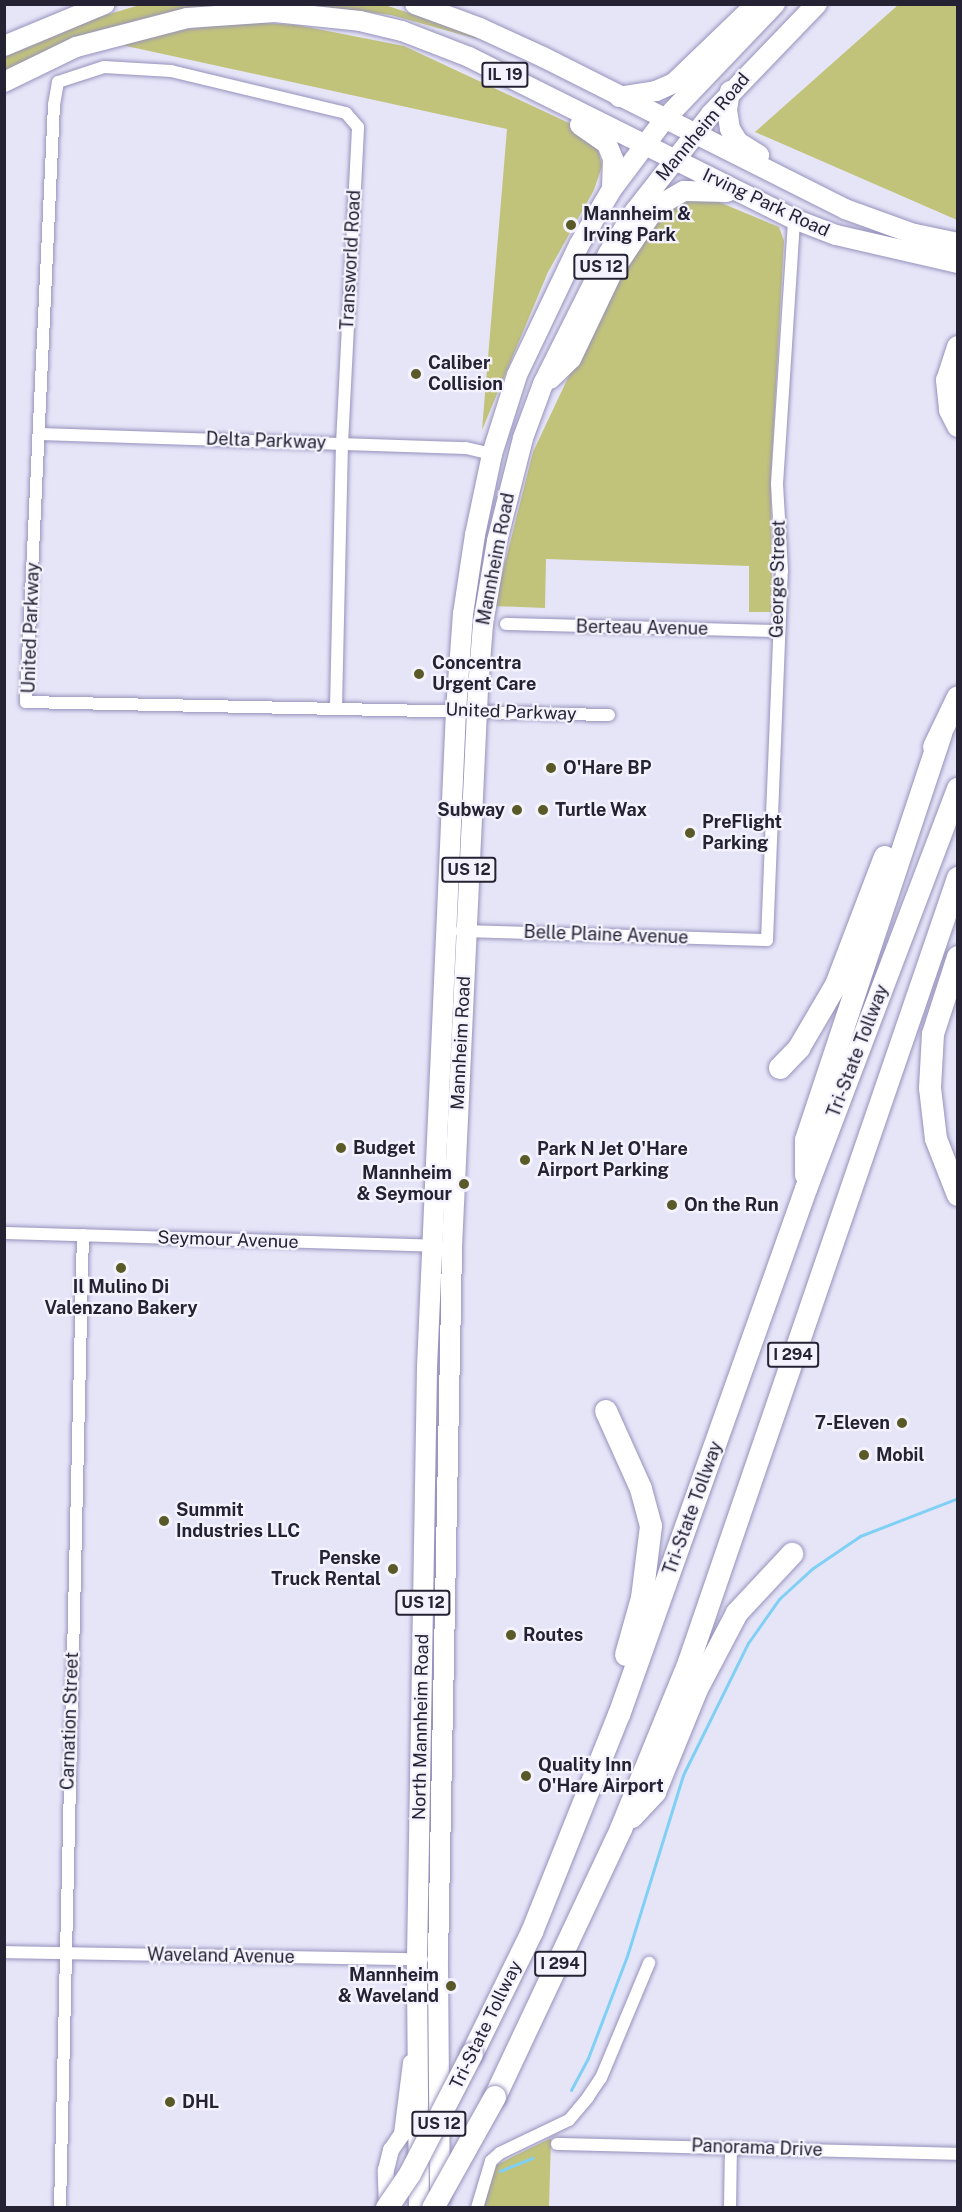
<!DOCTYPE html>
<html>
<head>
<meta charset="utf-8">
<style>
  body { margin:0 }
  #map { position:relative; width:962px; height:2212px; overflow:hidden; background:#e6e5f8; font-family:"Public Sans",sans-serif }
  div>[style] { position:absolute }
  .green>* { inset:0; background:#c2c37b }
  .stream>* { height:3px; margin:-1.5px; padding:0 1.5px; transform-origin:1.5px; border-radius:1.5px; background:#80d0f5 }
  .roads { filter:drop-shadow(0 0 2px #9691bc) drop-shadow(0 0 2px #9691bc) }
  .street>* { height:12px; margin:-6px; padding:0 6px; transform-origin:6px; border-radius:6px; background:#fff }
  .secondary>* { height:16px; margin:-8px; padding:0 8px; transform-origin:8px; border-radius:8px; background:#fff }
  .primary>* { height:20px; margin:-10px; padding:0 10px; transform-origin:10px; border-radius:10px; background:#fff }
  .highway>* { height:22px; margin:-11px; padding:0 11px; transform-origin:11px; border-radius:11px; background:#fff }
  .bridges { filter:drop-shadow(0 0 2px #9691bc) drop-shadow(0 0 2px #9691bc) }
  .highway-bridge>* { height:22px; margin:-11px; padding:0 11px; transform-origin:11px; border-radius:11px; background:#fff }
  .dots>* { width:16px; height:16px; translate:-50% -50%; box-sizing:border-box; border:3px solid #f4f3fd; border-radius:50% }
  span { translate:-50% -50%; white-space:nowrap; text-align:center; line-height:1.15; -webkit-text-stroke:4.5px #f4f3fd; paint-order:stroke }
  .shield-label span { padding:2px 4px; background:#f4f3fd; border:2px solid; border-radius:4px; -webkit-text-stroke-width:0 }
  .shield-label { font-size:16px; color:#242233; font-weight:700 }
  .street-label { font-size:18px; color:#242233 }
  .poi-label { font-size:18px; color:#242233; font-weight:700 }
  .left { translate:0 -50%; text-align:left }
  .right { translate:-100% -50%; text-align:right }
  .frame { position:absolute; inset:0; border:6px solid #242233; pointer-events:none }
</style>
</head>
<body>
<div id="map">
  <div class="green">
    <i style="clip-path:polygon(140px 5px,236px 5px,178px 11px,92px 32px,5px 72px,4px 55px,85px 21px)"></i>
    <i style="clip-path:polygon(308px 5px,385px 5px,478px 36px,477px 39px,391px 15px)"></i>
    <i style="clip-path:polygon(898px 5px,957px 5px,957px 220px,755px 132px)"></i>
    <i style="clip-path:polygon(248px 22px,297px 25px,404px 46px,586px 131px,598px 149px,602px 166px,594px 190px,548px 272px,482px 430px,507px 129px,117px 44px,180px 30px)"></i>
    <i style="clip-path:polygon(693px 197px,714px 200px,779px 227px,784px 241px,771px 477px,772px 612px,749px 612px,749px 566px,546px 559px,545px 608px,494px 606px,533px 452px,600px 310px,652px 223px,669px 205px)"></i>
    <i style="clip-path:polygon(551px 2138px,549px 2207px,484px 2207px,494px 2166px)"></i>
  </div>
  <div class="stream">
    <i style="left:571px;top:2090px;width:36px;rotate:-62deg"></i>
    <i style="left:588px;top:2058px;width:109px;rotate:-69.1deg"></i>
    <i style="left:627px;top:1956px;width:189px;rotate:-72.8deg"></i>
    <i style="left:683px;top:1775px;width:147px;rotate:-63.8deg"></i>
    <i style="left:748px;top:1643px;width:54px;rotate:-54.8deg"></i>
    <i style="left:779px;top:1599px;width:46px;rotate:-42.4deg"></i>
    <i style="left:813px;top:1568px;width:57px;rotate:-34.2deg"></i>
    <i style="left:860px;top:1536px;width:105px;rotate:-21.2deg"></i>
    <i style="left:500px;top:2171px;width:35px;rotate:-22deg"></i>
  </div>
  <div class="roads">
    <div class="street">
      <i style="left:40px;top:434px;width:426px;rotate:1.9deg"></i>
      <i style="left:466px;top:448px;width:27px;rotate:13deg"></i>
      <i style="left:506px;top:624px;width:272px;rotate:1.5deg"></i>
      <i style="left:336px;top:707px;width:263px;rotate:-88.7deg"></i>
      <i style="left:342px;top:444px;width:317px;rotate:-87.1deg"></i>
      <i style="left:358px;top:127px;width:18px;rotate:-131deg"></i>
      <i style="left:346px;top:113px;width:180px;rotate:-166.5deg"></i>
      <i style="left:171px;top:71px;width:67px;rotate:-176.6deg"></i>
      <i style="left:104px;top:67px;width:48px;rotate:161.9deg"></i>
      <i style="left:58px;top:82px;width:23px;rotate:100deg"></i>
      <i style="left:54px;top:105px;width:598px;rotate:92.69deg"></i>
      <i style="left:26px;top:702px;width:583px;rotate:1.28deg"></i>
      <i style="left:461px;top:931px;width:306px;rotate:1.7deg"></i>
      <i style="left:767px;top:940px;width:369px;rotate:-87.7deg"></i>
      <i style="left:782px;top:571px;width:87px;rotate:-93.3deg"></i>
      <i style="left:777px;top:484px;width:266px;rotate:-86.3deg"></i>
      <i style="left:4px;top:1233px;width:434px;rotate:1.7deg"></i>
      <i style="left:4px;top:1952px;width:418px;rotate:1deg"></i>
      <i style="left:557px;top:2144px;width:401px;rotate:1.4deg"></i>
      <i style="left:60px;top:2208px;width:973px;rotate:-88.65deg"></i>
      <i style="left:477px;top:2208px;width:49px;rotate:-73.4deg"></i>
      <i style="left:491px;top:2161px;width:12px;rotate:-42deg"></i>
      <i style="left:500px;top:2153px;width:76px;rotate:-25.6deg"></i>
      <i style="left:569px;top:2120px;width:30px;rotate:-50deg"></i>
      <i style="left:588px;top:2097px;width:23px;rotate:-56deg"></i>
      <i style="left:601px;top:2078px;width:125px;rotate:-67.3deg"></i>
      <i style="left:730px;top:2208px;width:61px;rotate:-89.1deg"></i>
    </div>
    <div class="secondary">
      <i style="left:387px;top:2208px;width:38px;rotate:-92deg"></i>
      <i style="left:386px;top:2170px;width:21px;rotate:-76deg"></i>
      <i style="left:391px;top:2150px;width:19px;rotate:-55deg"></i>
      <i style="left:402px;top:2134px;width:72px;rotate:-82.8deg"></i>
    </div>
    <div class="primary">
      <i style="left:415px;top:4px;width:69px;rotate:20.3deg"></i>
      <i style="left:480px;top:28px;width:69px;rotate:24.7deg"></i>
      <i style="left:543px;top:57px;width:338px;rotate:26.7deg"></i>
      <i style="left:845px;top:209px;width:88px;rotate:19.9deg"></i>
      <i style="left:4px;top:46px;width:109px;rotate:-22.6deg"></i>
      <i style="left:4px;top:82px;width:80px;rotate:-25.9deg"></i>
      <i style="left:76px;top:47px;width:115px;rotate:-14.6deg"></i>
      <i style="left:187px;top:18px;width:88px;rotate:-3.9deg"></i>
      <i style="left:275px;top:12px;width:85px;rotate:6deg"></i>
      <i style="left:360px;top:21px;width:43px;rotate:13.4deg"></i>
      <i style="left:402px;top:31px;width:72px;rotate:21.2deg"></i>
      <i style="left:469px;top:57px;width:363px;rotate:26.5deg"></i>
      <i style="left:794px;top:219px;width:45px;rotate:20.9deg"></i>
      <i style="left:836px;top:235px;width:125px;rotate:12.9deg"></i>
      <i style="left:730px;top:91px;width:19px;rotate:99deg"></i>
      <i style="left:727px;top:110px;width:19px;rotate:81deg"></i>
      <i style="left:730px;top:129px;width:15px;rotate:58deg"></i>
      <i style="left:738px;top:142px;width:25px;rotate:32deg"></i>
      <i style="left:619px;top:97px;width:37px;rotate:-9deg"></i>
      <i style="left:656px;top:91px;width:20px;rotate:-24deg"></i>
      <i style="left:674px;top:83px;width:114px;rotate:-43.9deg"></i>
      <i style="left:580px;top:125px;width:33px;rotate:35deg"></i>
      <i style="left:607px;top:144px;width:16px;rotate:68deg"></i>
      <i style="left:613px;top:159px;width:29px;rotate:92deg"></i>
      <i style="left:550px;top:379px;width:29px;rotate:-44deg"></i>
      <i style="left:571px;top:359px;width:95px;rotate:-64.5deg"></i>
      <i style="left:612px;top:273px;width:79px;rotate:-56.3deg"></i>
      <i style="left:656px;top:207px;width:32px;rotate:-30deg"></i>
      <i style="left:684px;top:191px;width:43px;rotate:1.3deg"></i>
      <i style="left:440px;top:2198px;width:239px;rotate:-90.5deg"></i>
      <i style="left:438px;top:1959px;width:712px;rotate:-88.87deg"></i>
      <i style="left:452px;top:1247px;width:559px;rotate:-87.33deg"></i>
      <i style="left:478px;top:689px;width:65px;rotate:-85.6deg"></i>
      <i style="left:483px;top:624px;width:84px;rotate:-80.4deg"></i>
      <i style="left:497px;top:541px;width:106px;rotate:-75.8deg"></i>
      <i style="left:523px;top:438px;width:58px;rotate:-69.7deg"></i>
      <i style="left:543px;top:384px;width:145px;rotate:-63.4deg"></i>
      <i style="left:608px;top:254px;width:51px;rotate:-57.9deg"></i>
      <i style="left:635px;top:211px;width:123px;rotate:-51.9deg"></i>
      <i style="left:711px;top:114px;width:153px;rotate:-46.1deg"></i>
      <i style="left:419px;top:2208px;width:249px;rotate:-90.5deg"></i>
      <i style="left:417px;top:1959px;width:592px;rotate:-89.03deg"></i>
      <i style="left:427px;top:1367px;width:657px;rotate:-87.47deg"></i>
      <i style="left:456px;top:711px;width:97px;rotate:-85.9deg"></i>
      <i style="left:463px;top:614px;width:80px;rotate:-81.4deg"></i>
      <i style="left:475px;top:535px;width:83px;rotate:-78.1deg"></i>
      <i style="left:492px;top:454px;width:83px;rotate:-72.4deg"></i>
      <i style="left:517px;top:375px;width:144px;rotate:-64.5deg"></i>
      <i style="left:579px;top:245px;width:65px;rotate:-59.5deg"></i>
      <i style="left:612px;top:189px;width:86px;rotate:-53deg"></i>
      <i style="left:664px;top:120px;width:161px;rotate:-46.3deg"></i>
    </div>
    <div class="highway">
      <i style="left:915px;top:235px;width:44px;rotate:11.8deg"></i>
      <i style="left:958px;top:347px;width:35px;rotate:108deg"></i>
      <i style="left:947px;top:380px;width:30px;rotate:84deg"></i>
      <i style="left:950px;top:410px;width:18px;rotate:63deg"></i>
      <i style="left:934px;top:747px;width:55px;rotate:-64.4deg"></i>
      <i style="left:958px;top:957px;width:81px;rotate:108deg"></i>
      <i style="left:933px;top:1034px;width:54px;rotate:93.2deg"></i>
      <i style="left:930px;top:1088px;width:51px;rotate:83.3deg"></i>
      <i style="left:936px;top:1139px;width:60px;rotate:68.6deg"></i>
      <i style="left:780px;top:1068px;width:28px;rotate:-46deg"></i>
      <i style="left:799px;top:1048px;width:73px;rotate:-59.6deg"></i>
      <i style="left:836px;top:985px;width:137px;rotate:-69.1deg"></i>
      <i style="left:806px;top:1175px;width:35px;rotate:-90deg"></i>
      <i style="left:806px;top:1140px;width:428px;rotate:-71.6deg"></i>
      <i style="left:606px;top:1411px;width:85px;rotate:65.8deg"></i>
      <i style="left:641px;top:1489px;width:38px;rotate:75deg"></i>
      <i style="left:651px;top:1526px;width:73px;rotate:97.1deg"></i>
      <i style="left:642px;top:1598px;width:59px;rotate:105.7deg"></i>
      <i style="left:632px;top:1817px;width:34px;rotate:-47deg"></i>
      <i style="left:655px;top:1792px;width:111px;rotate:-67.8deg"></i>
      <i style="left:697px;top:1689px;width:86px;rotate:-62.2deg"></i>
      <i style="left:737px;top:1613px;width:81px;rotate:-47deg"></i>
      <i style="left:472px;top:2054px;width:136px;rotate:-63.8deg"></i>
      <i style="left:532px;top:1932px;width:234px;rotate:-68.2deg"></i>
      <i style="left:619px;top:1715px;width:558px;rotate:-70.43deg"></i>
      <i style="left:806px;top:1189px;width:428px;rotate:-69.2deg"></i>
      <i style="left:495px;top:2097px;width:296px;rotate:-64.8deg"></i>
      <i style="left:621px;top:1829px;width:180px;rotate:-67.8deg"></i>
      <i style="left:689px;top:1662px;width:829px;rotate:-71.06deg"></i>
    </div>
  </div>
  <div class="bridges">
    <div class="highway-bridge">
      <i style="left:387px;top:2208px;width:41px;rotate:-55.9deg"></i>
      <i style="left:410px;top:2174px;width:135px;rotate:-62.7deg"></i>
      <i style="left:433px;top:2208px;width:127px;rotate:-60.8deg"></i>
    </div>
  </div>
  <div class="dots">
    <i style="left:571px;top:225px;background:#595a27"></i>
    <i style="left:416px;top:374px;background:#595a27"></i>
    <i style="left:419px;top:674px;background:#595a27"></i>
    <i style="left:551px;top:768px;background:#595a27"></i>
    <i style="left:517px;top:810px;background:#595a27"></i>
    <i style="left:543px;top:810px;background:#595a27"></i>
    <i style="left:690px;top:833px;background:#595a27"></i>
    <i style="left:341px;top:1148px;background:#595a27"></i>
    <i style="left:525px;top:1160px;background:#595a27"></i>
    <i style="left:464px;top:1184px;background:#595a27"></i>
    <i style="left:672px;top:1205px;background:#595a27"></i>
    <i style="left:121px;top:1268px;background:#595a27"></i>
    <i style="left:902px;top:1423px;background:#595a27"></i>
    <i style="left:864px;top:1455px;background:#595a27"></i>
    <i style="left:164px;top:1521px;background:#595a27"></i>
    <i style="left:393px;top:1569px;background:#595a27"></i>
    <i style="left:511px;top:1635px;background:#595a27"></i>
    <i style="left:526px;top:1776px;background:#595a27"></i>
    <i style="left:451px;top:1986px;background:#595a27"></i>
    <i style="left:170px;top:2102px;background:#595a27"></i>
  </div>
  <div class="shield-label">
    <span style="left:505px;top:75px">IL 19</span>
    <span style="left:601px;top:267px">US 12</span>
    <span style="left:469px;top:870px">US 12</span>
    <span style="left:793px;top:1355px">I 294</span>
    <span style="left:423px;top:1603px">US 12</span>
    <span style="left:560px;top:1964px">I 294</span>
    <span style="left:439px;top:2124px">US 12</span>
  </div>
  <div class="street-label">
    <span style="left:703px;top:127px;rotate:-50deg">Mannheim Road</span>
    <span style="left:766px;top:203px;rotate:25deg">Irving Park Road</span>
    <span style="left:351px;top:260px;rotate:-87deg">Transworld Road</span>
    <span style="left:266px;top:441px;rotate:2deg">Delta Parkway</span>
    <span style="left:496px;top:559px;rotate:-79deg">Mannheim Road</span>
    <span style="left:778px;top:579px;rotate:-89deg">George Street</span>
    <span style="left:31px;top:628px;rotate:-88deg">United Parkway</span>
    <span style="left:642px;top:628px;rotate:1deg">Berteau Avenue</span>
    <span style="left:511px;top:712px;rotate:2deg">United Parkway</span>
    <span style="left:606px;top:935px;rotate:2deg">Belle Plaine Avenue</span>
    <span style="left:461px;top:1043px;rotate:-87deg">Mannheim Road</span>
    <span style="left:858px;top:1051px;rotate:-69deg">Tri-State Tollway</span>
    <span style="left:228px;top:1240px;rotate:2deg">Seymour Avenue</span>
    <span style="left:693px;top:1508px;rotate:-70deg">Tri-State Tollway</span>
    <span style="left:70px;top:1721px;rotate:-88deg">Carnation Street</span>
    <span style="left:421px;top:1727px;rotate:-89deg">North Mannheim Road</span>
    <span style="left:221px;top:1956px;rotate:1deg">Waveland Avenue</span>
    <span style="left:486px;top:2025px;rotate:-64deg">Tri-State Tollway</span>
    <span style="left:757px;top:2148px;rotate:2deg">Panorama Drive</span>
  </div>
  <div class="poi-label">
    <span class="left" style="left:583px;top:225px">Mannheim &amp;<br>Irving Park</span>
    <span class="left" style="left:428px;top:374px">Caliber<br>Collision</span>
    <span class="left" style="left:432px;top:674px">Concentra<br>Urgent Care</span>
    <span class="left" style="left:563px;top:768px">O'Hare BP</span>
    <span class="right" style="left:505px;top:810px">Subway</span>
    <span class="left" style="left:555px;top:810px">Turtle Wax</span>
    <span class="left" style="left:702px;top:833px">PreFlight<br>Parking</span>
    <span class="left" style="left:353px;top:1148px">Budget</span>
    <span class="left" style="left:537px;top:1160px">Park N Jet O'Hare<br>Airport Parking</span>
    <span class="right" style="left:452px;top:1184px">Mannheim<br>&amp; Seymour</span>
    <span class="left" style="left:684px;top:1205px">On the Run</span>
    <span style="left:121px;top:1298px">Il Mulino Di<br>Valenzano Bakery</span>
    <span class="right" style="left:890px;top:1423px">7-Eleven</span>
    <span class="left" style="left:876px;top:1455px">Mobil</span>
    <span class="left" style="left:176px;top:1521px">Summit<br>Industries LLC</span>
    <span class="right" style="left:381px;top:1569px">Penske<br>Truck Rental</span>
    <span class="left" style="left:523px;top:1635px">Routes</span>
    <span class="left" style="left:538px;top:1776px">Quality Inn<br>O'Hare Airport</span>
    <span class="right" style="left:439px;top:1986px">Mannheim<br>&amp; Waveland</span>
    <span class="left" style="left:182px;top:2102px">DHL</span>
  </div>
  <div class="frame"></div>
</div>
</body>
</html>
